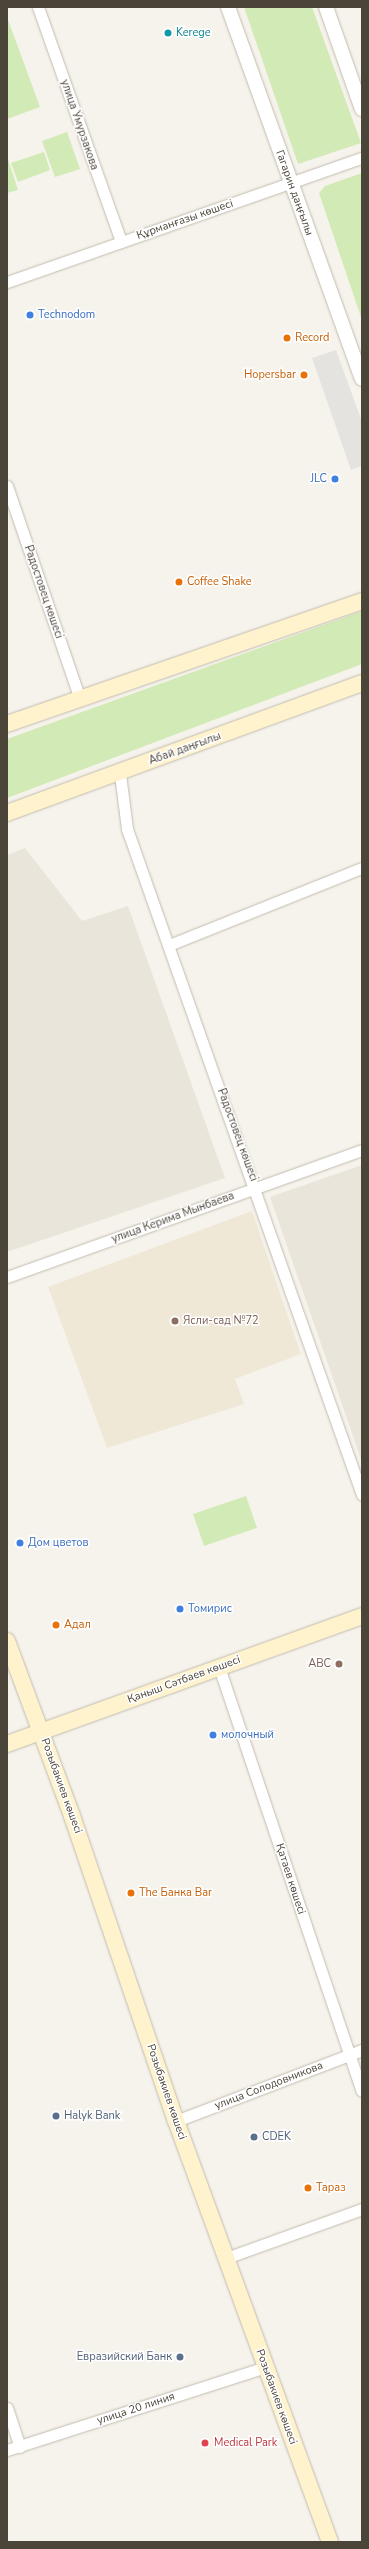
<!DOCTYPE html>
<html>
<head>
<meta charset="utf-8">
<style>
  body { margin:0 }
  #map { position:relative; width:369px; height:2549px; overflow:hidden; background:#f6f3ec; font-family:"Nunito Sans",sans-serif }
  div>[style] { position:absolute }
  .residential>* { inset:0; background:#eae5da }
  .education>* { inset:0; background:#efe8d6 }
  .green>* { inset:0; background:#d2eab5 }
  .parking>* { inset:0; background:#e5e3e0 }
  .roads { filter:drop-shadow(0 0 1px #c2bbae) drop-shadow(0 0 1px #c2bbae) }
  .minor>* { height:11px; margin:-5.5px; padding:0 5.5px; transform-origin:5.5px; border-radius:5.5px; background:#fff }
  .tertiary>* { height:14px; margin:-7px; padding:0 7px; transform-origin:7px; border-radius:7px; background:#fff }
  .secondary>* { height:16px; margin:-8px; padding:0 8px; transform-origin:8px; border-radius:8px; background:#fff3cd }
  .dots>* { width:11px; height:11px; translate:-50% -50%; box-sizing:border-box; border:2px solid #fff; border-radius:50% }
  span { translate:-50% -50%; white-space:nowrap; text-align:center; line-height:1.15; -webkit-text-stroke:3px #fff; paint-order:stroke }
  .culture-label { font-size:11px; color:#0d838f }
  .left { translate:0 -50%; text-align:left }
  .street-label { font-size:11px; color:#4b4439 }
  .shop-label { font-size:11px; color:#366cbe }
  .right { translate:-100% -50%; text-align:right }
  .food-label { font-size:11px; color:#c56008 }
  .education-label { font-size:11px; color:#785e54 }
  .service-label { font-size:11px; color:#4e5e75 }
  .health-label { font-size:11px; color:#be3a42 }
  .frame { position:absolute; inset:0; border:8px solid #4b4439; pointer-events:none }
</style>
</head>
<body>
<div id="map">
  <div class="residential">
    <i style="clip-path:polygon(25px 848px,82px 921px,128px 906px,225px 1178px,7px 1252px,7px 855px)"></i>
    <i style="clip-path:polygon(362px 1165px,362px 1462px,270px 1197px)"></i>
  </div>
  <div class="education">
    <i style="clip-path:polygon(252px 1211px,301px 1354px,235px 1379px,244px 1404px,107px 1448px,48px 1287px)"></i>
  </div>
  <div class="green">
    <i style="clip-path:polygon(244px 7px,312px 7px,361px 143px,298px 164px)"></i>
    <i style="clip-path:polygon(7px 17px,40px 107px,7px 119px)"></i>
    <i style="clip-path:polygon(67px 132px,80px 169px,55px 177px,42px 141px)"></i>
    <i style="clip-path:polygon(44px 152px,50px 170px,18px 182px,11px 163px)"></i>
    <i style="clip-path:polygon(7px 156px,18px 190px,7px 193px)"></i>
    <i style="clip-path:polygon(362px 173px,362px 320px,319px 193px,325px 186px)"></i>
    <i style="clip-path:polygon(362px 611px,362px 664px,7px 798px,7px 739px)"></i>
    <i style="clip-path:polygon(246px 1496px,257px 1528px,204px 1546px,193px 1514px)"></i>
  </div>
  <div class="parking">
    <i style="clip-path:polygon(336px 350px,362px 422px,362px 466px,351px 470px,312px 358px)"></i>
  </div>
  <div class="roads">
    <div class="minor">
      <i style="left:38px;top:7px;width:249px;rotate:70.5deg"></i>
      <i style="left:7px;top:282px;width:376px;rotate:-19.3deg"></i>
      <i style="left:7px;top:486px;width:225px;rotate:71.1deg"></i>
      <i style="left:120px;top:774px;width:55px;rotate:82.7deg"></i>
      <i style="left:127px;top:829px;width:706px;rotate:70.56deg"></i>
      <i style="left:169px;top:945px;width:208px;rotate:-21.8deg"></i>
      <i style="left:7px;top:1277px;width:377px;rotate:-19.7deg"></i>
      <i style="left:219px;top:1667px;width:447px;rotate:71.4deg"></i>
      <i style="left:176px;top:2121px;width:199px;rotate:-20.9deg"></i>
      <i style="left:226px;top:2258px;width:145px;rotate:-19.8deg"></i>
      <i style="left:7px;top:2408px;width:41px;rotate:71.6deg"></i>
      <i style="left:7px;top:2450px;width:271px;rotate:-17.8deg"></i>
    </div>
    <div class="tertiary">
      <i style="left:228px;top:7px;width:395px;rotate:70.2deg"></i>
      <i style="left:326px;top:7px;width:108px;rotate:70.6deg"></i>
    </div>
    <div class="secondary">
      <i style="left:7px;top:724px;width:376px;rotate:-19.1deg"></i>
      <i style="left:7px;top:813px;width:378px;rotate:-20.1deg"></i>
      <i style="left:7px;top:1641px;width:187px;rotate:69.6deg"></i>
      <i style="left:72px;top:1816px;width:322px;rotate:71.2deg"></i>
      <i style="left:176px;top:2121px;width:448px;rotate:69.9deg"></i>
      <i style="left:7px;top:1744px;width:377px;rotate:-19.8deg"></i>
    </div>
  </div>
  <div class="dots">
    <i style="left:168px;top:33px;background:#0f9aa8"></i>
    <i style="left:30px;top:315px;background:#3f7fe0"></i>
    <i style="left:287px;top:338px;background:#e8710a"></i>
    <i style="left:304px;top:375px;background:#e8710a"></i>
    <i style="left:335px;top:479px;background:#3f7fe0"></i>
    <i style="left:179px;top:582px;background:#e8710a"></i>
    <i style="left:175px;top:1321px;background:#8d6e63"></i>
    <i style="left:20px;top:1543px;background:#3f7fe0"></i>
    <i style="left:180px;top:1609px;background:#3f7fe0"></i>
    <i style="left:56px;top:1625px;background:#e8710a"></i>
    <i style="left:339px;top:1664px;background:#8d6e63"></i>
    <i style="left:213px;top:1735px;background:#3f7fe0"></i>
    <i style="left:131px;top:1893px;background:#e8710a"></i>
    <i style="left:56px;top:2116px;background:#5c6f8a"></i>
    <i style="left:254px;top:2137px;background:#5c6f8a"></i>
    <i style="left:308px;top:2188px;background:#e8710a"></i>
    <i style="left:180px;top:2357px;background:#5c6f8a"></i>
    <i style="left:205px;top:2443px;background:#e0444e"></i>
  </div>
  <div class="culture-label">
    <span class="left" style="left:176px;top:33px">Kerege</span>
  </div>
  <div class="street-label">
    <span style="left:79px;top:125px;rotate:71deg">улица Умурзакова</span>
    <span style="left:294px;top:193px;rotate:70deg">Гагарин даңғылы</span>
    <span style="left:185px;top:220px;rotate:-19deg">Құрманғазы көшесі</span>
    <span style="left:43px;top:592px;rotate:71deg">Радостовец көшесі</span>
    <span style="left:185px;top:749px;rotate:-20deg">Абай даңғылы</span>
    <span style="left:237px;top:1135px;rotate:70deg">Радостовец көшесі</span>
    <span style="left:173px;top:1218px;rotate:-20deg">улица Керима Мынбаева</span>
    <span style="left:184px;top:1680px;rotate:-20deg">Қаныш Сәтбаев көшесі</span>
    <span style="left:61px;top:1786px;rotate:70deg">Розыбакиев көшесі</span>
    <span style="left:290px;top:1879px;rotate:72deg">Қатаев көшесі</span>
    <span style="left:269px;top:2086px;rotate:-21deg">улица Солодовникова</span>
    <span style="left:166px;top:2092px;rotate:71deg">Розыбакиев көшесі</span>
    <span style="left:276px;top:2397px;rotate:70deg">Розыбакиев көшесі</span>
    <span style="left:136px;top:2409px;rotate:-18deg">улица 20 линия</span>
  </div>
  <div class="shop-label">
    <span class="left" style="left:38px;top:315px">Technodom</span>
    <span class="right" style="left:327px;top:479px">JLC</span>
    <span class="left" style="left:28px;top:1543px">Дом цветов</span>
    <span class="left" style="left:188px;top:1609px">Томирис</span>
    <span class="left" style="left:221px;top:1735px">молочный</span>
  </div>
  <div class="food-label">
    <span class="left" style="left:295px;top:338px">Record</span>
    <span class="right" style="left:296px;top:375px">Hopersbar</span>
    <span class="left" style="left:187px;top:582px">Coffee Shake</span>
    <span class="left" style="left:64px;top:1625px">Адал</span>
    <span class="left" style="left:139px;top:1893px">The Банка Bar</span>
    <span class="left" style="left:316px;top:2188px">Тараз</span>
  </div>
  <div class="education-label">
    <span class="left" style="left:183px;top:1321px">Ясли-сад №72</span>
    <span class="right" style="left:331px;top:1664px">ABC</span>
  </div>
  <div class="service-label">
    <span class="left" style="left:64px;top:2116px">Halyk Bank</span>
    <span class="left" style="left:262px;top:2137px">CDEK</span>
    <span class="right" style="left:172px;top:2357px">Евразийский Банк</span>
  </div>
  <div class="health-label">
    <span class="left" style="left:214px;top:2443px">Medical Park</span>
  </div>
  <div class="frame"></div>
</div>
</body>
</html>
